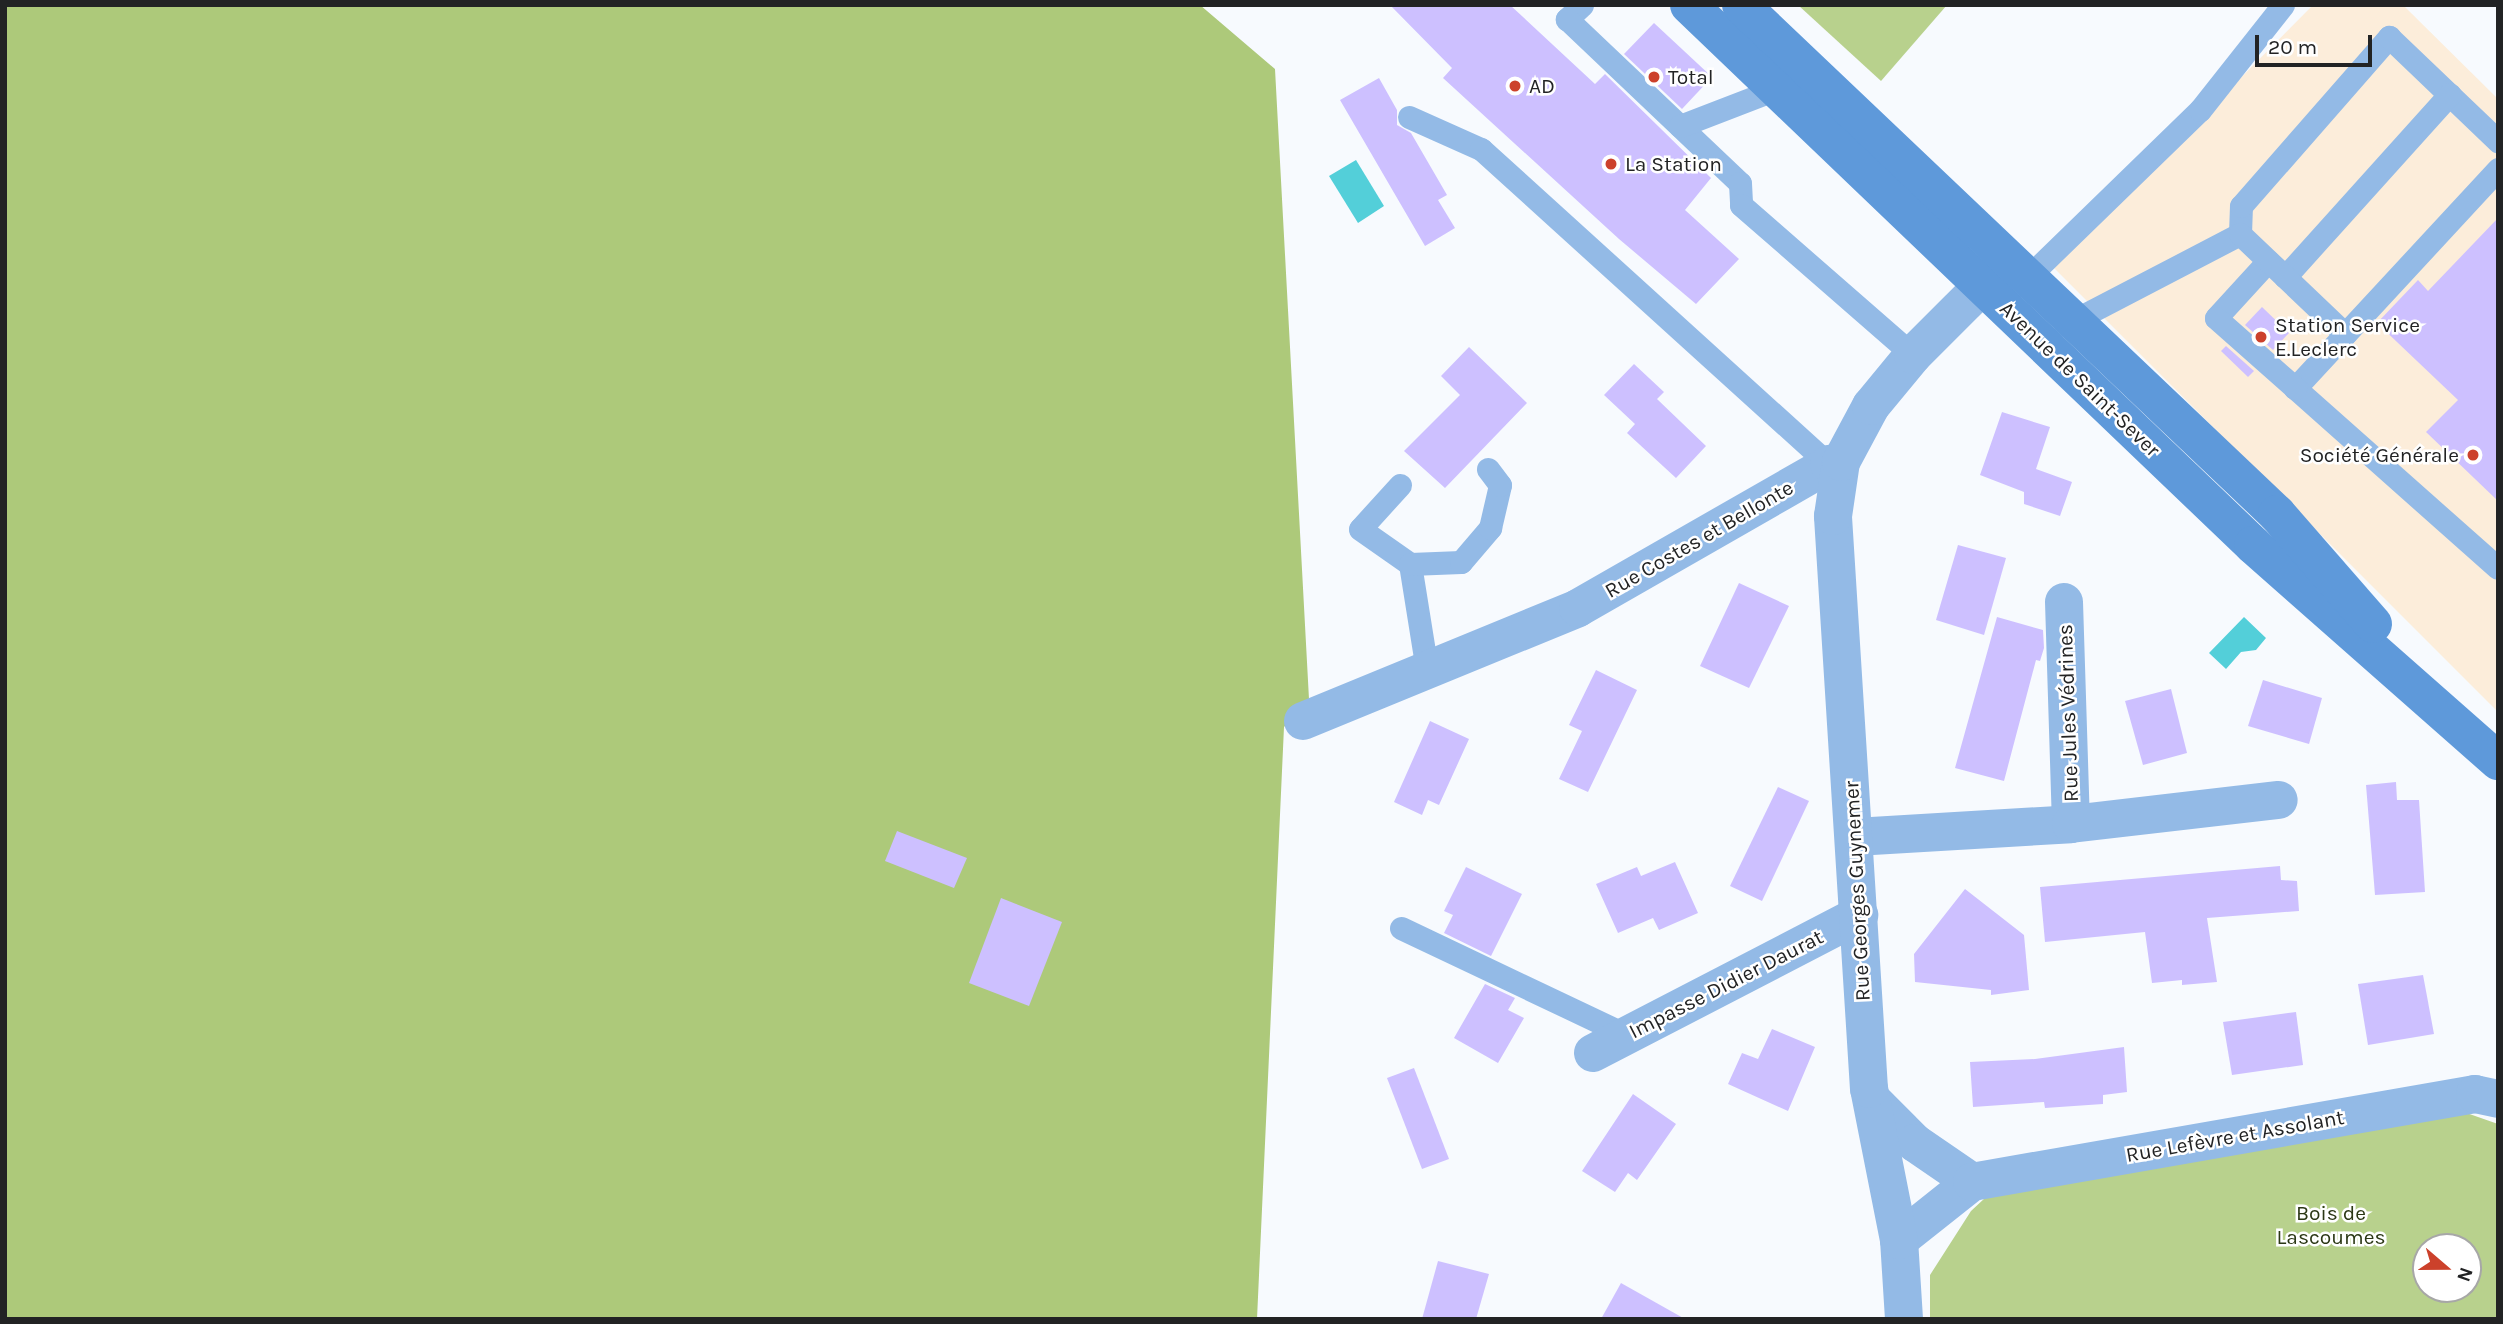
<!DOCTYPE html>
<html>
<head>
<meta charset="utf-8">
<style>
  body { margin:0 }
  #map { position:relative; width:2503px; height:1324px; overflow:hidden; background:#f7fafe; font-family:Karla,sans-serif }
  div>[style] { position:absolute }
  .commercial>* { inset:0; background:#fcedda }
  .green>* { inset:0; background:#b8d18d }
  .forest>* { inset:0; background:#adc97a }
  .water>* { inset:0; background:#53cfd9 }
  .building>* { inset:0; background:#cdc0ff }
  .lane>* { height:23px; margin:-11.5px; padding:0 11.5px; transform-origin:11.5px; border-radius:11.5px; background:#93bae6 }
  .street>* { height:38px; margin:-19px; padding:0 19px; transform-origin:19px; border-radius:19px; background:#93bae6 }
  .secondary>* { height:38px; margin:-19px; padding:0 19px; transform-origin:19px; border-radius:19px; background:#5e99da }
  .dots>* { width:19px; height:19px; translate:-50% -50%; box-sizing:border-box; border:4px solid #fff; border-radius:50% }
  span { translate:-50% -50%; white-space:nowrap; text-align:center; line-height:1.15; -webkit-text-stroke:5px #fff; paint-order:stroke }
  .poi-label { font-size:21px; color:#222324 }
  .left { translate:0 -50%; text-align:left }
  .right { translate:-100% -50%; text-align:right }
  .street-label { font-size:21px; color:#222324 }
  .park-label { font-size:21px; color:#2b3715 }
  .frame { position:absolute; inset:0; border:7px solid #222324; pointer-events:none }
  .north { position:absolute; left:2412px; top:1233px; width:70px; height:70px; box-sizing:border-box; background:#fff; border:2px solid #a7a7a7; border-radius:50%; rotate:110deg; font-size:19px; font-weight:700; line-height:28px; text-align:center; color:#222324 }
  .north::after { content:''; display:block; margin:auto; width:24px; height:32px; background:#cc412b; clip-path:polygon(50% 0,100% 100%,50% 72%,0 100%) }
  .scale { position:absolute; left:2255px; top:35px; width:117px; height:32px; box-sizing:border-box; border:4px solid #222324; border-top:0; padding-left:9px; font-size:21px; line-height:24px; white-space:nowrap; color:#222324; -webkit-text-stroke:5px #fff; paint-order:stroke }
</style>
</head>
<body>
<div id="map">
  <div class="commercial">
    <i style="clip-path:polygon(2313px 5px,2403px 5px,2498px 99px,2498px 712px,2053px 267px)"></i>
  </div>
  <div class="green">
    <i style="clip-path:polygon(1798px 5px,1947px 5px,1881px 81px)"></i>
    <i style="clip-path:polygon(evenodd,2458px 1110px,2498px 1124px,2498px 1319px,1930px 1319px,1930px 1275px,1971px 1211px,1985px 1198px,2458px 1110px,2426px 1247px,2468px 1247px,2468px 1289px,2426px 1289px,2426px 1247px)"></i>
  </div>
  <div class="forest">
    <i style="clip-path:polygon(5px 5px,1200px 5px,1275px 69px,1309px 699px,1284px 727px,1257px 1319px,5px 1319px)"></i>
  </div>
  <div class="water">
    <i style="clip-path:polygon(1356px 160px,1384px 206px,1358px 223px,1329px 176px)"></i>
    <i style="clip-path:polygon(2244px 617px,2266px 638px,2256px 650px,2241px 652px,2226px 669px,2209px 653px)"></i>
  </div>
  <div class="building">
    <i style="clip-path:polygon(1390px 5px,1510px 5px,1595px 84px,1605px 74px,1711px 178px,1685px 210px,1739px 259px,1696px 304px,1619px 239px,1443px 78px,1452px 68px)"></i>
    <i style="clip-path:polygon(1654px 23px,1712px 77px,1682px 109px,1624px 54px)"></i>
    <i style="clip-path:polygon(1379px 78px,1397px 110px,1397px 125px,1411px 133px,1447px 195px,1438px 200px,1455px 228px,1425px 246px,1340px 100px)"></i>
    <i style="clip-path:polygon(2498px 218px,2498px 501px,2426px 432px,2458px 400px,2377px 323px,2418px 280px,2428px 291px)"></i>
    <i style="clip-path:polygon(2262px 307px,2289px 333px,2273px 350px,2245px 325px)"></i>
    <i style="clip-path:polygon(2226px 346px,2254px 371px,2248px 377px,2221px 351px)"></i>
    <i style="clip-path:polygon(1469px 347px,1527px 403px,1445px 488px,1404px 451px,1460px 395px,1441px 376px)"></i>
    <i style="clip-path:polygon(1634px 364px,1664px 392px,1657px 399px,1706px 446px,1676px 478px,1627px 433px,1635px 424px,1604px 395px)"></i>
    <i style="clip-path:polygon(2002px 412px,2050px 427px,2036px 469px,2072px 482px,2060px 516px,2024px 504px,2024px 492px,1980px 475px)"></i>
    <i style="clip-path:polygon(1958px 545px,2006px 558px,1984px 635px,1936px 620px)"></i>
    <i style="clip-path:polygon(1739px 583px,1789px 606px,1749px 688px,1700px 666px)"></i>
    <i style="clip-path:polygon(1997px 617px,2043px 630px,2044px 648px,2040px 661px,2036px 660px,2004px 781px,1955px 768px)"></i>
    <i style="clip-path:polygon(1596px 670px,1637px 690px,1588px 792px,1559px 779px,1582px 731px,1569px 725px)"></i>
    <i style="clip-path:polygon(2263px 680px,2322px 698px,2309px 744px,2248px 726px)"></i>
    <i style="clip-path:polygon(2171px 689px,2187px 753px,2143px 765px,2125px 701px)"></i>
    <i style="clip-path:polygon(1430px 721px,1469px 739px,1439px 805px,1428px 800px,1422px 815px,1394px 802px)"></i>
    <i style="clip-path:polygon(2396px 782px,2397px 800px,2419px 800px,2425px 892px,2375px 895px,2366px 785px)"></i>
    <i style="clip-path:polygon(1778px 787px,1809px 801px,1762px 901px,1730px 886px)"></i>
    <i style="clip-path:polygon(897px 831px,967px 858px,954px 888px,885px 861px)"></i>
    <i style="clip-path:polygon(1675px 862px,1698px 913px,1659px 930px,1653px 918px,1618px 933px,1596px 884px,1637px 867px,1641px 876px)"></i>
    <i style="clip-path:polygon(2280px 866px,2281px 880px,2297px 881px,2299px 911px,2207px 918px,2217px 982px,2182px 985px,2182px 980px,2152px 983px,2145px 932px,2045px 942px,2040px 887px)"></i>
    <i style="clip-path:polygon(1466px 867px,1522px 894px,1491px 956px,1444px 933px,1453px 915px,1444px 911px)"></i>
    <i style="clip-path:polygon(1965px 889px,2024px 935px,2029px 990px,1991px 995px,1991px 990px,1915px 982px,1914px 954px)"></i>
    <i style="clip-path:polygon(1001px 898px,1062px 922px,1029px 1006px,969px 983px)"></i>
    <i style="clip-path:polygon(2423px 975px,2434px 1034px,2368px 1045px,2358px 984px)"></i>
    <i style="clip-path:polygon(1485px 984px,1515px 998px,1508px 1010px,1524px 1018px,1498px 1063px,1454px 1038px)"></i>
    <i style="clip-path:polygon(2296px 1012px,2303px 1065px,2232px 1075px,2223px 1022px)"></i>
    <i style="clip-path:polygon(1772px 1029px,1815px 1047px,1788px 1111px,1728px 1084px,1742px 1053px,1758px 1059px)"></i>
    <i style="clip-path:polygon(2124px 1047px,2127px 1092px,2103px 1095px,2103px 1104px,2045px 1108px,2044px 1102px,1973px 1107px,1970px 1062px,2035px 1059px)"></i>
    <i style="clip-path:polygon(1414px 1068px,1449px 1159px,1422px 1169px,1387px 1078px)"></i>
    <i style="clip-path:polygon(1633px 1094px,1676px 1124px,1637px 1180px,1628px 1173px,1615px 1192px,1582px 1171px)"></i>
    <i style="clip-path:polygon(1438px 1261px,1489px 1274px,1476px 1319px,1422px 1319px)"></i>
    <i style="clip-path:polygon(1621px 1283px,1685px 1319px,1601px 1319px)"></i>
  </div>
  <div class="lane">
    <i style="left:1582px;top:5px;width:21px;rotate:137deg"></i>
    <i style="left:1567px;top:19px;width:238px;rotate:43.5deg"></i>
    <i style="left:1740px;top:183px;width:22px;rotate:87deg"></i>
    <i style="left:1741px;top:205px;width:228px;rotate:41.1deg"></i>
    <i style="left:1409px;top:117px;width:79px;rotate:24deg"></i>
    <i style="left:1481px;top:149px;width:469px;rotate:42.2deg"></i>
    <i style="left:1680px;top:126px;width:103px;rotate:-21.1deg"></i>
    <i style="left:2498px;top:169px;width:299px;rotate:132.8deg"></i>
    <i style="left:2295px;top:388px;width:271px;rotate:41.6deg"></i>
    <i style="left:2240px;top:234px;width:28px;rotate:-88deg"></i>
    <i style="left:2241px;top:206px;width:225px;rotate:-48.8deg"></i>
    <i style="left:2389px;top:37px;width:151px;rotate:43.7deg"></i>
    <i style="left:2268px;top:261px;width:77px;rotate:132.4deg"></i>
    <i style="left:2216px;top:318px;width:106px;rotate:41.5deg"></i>
    <i style="left:2028px;top:277px;width:240px;rotate:-44.2deg"></i>
    <i style="left:2200px;top:110px;width:134px;rotate:-51.7deg"></i>
    <i style="left:2285px;top:277px;width:246px;rotate:-48deg"></i>
    <i style="left:2065px;top:325px;width:197px;rotate:-27.5deg"></i>
    <i style="left:2240px;top:234px;width:145px;rotate:43.6deg"></i>
    <i style="left:1400px;top:485px;width:59px;rotate:132.3deg"></i>
    <i style="left:1360px;top:529px;width:61px;rotate:35deg"></i>
    <i style="left:1410px;top:564px;width:107px;rotate:80.9deg"></i>
    <i style="left:1410px;top:564px;width:51px;rotate:-2.2deg"></i>
    <i style="left:1461px;top:562px;width:45px;rotate:-49.5deg"></i>
    <i style="left:1490px;top:528px;width:44px;rotate:-76.9deg"></i>
    <i style="left:1500px;top:485px;width:20px;rotate:-127deg"></i>
    <i style="left:1401px;top:928px;width:249px;rotate:25.4deg"></i>
  </div>
  <div class="street">
    <i style="left:2064px;top:602px;width:222px;rotate:88.2deg"></i>
    <i style="left:1303px;top:721px;width:297px;rotate:-22.3deg"></i>
    <i style="left:1578px;top:608px;width:289px;rotate:-29.8deg"></i>
    <i style="left:1829px;top:464px;width:12px;rotate:-9deg"></i>
    <i style="left:1855px;top:837px;width:216px;rotate:-3.4deg"></i>
    <i style="left:2071px;top:824px;width:209px;rotate:-6.6deg"></i>
    <i style="left:1593px;top:1053px;width:300px;rotate:-27.4deg"></i>
    <i style="left:1872px;top:1100px;width:61px;rotate:45deg"></i>
    <i style="left:1915px;top:1143px;width:69px;rotate:34.4deg"></i>
    <i style="left:1899px;top:1240px;width:93px;rotate:-38.5deg"></i>
    <i style="left:1972px;top:1182px;width:511px;rotate:-9.92deg"></i>
    <i style="left:2475px;top:1094px;width:24px;rotate:12deg"></i>
    <i style="left:1904px;top:1319px;width:79px;rotate:-93.6deg"></i>
    <i style="left:1899px;top:1240px;width:154px;rotate:-101.2deg"></i>
    <i style="left:1869px;top:1089px;width:574px;rotate:-93.6deg"></i>
    <i style="left:1833px;top:516px;width:55px;rotate:-81.6deg"></i>
    <i style="left:1841px;top:462px;width:64px;rotate:-61.8deg"></i>
    <i style="left:1871px;top:406px;width:66px;rotate:-50.5deg"></i>
    <i style="left:1913px;top:355px;width:98px;rotate:-45deg"></i>
    <i style="left:1982px;top:286px;width:33px;rotate:-11deg"></i>
  </div>
  <div class="secondary">
    <i style="left:1689px;top:5px;width:781px;rotate:43.75deg"></i>
    <i style="left:2253px;top:545px;width:327px;rotate:41.4deg"></i>
    <i style="left:1741px;top:5px;width:739px;rotate:43.52deg"></i>
    <i style="left:2277px;top:514px;width:146px;rotate:48.9deg"></i>
  </div>
  <div class="dots">
    <i style="left:1654px;top:77px;background:#cc412b"></i>
    <i style="left:1515px;top:86px;background:#cc412b"></i>
    <i style="left:1611px;top:164px;background:#cc412b"></i>
    <i style="left:2261px;top:337px;background:#cc412b"></i>
    <i style="left:2473px;top:455px;background:#cc412b"></i>
  </div>
  <div class="poi-label">
    <span class="left" style="left:1668px;top:77px">Total</span>
    <span class="left" style="left:1529px;top:86px">AD</span>
    <span class="left" style="left:1625px;top:164px">La Station</span>
    <span class="left" style="left:2275px;top:337px">Station Service<br>E.Leclerc</span>
    <span class="right" style="left:2459px;top:455px">Société Générale</span>
  </div>
  <div class="street-label">
    <span style="left:2080px;top:379px;rotate:44deg">Avenue de Saint-Sever</span>
    <span style="left:1699px;top:539px;rotate:-30deg">Rue Costes et Bellonte</span>
    <span style="left:2068px;top:713px;rotate:-92deg">Rue Jules Védrines</span>
    <span style="left:1857px;top:891px;rotate:-93deg">Rue Georges Guynemer</span>
    <span style="left:1726px;top:984px;rotate:-27deg">Impasse Didier Daurat</span>
    <span style="left:2235px;top:1136px;rotate:-10deg">Rue Lefèvre et Assolant</span>
  </div>
  <div class="park-label">
    <span style="left:2331px;top:1225px">Bois de<br>Lascoumes</span>
  </div>
  <div class="frame"></div>
  <div class="north">N</div>
  <div class="scale">20 m</div>
</div>
</body>
</html>
